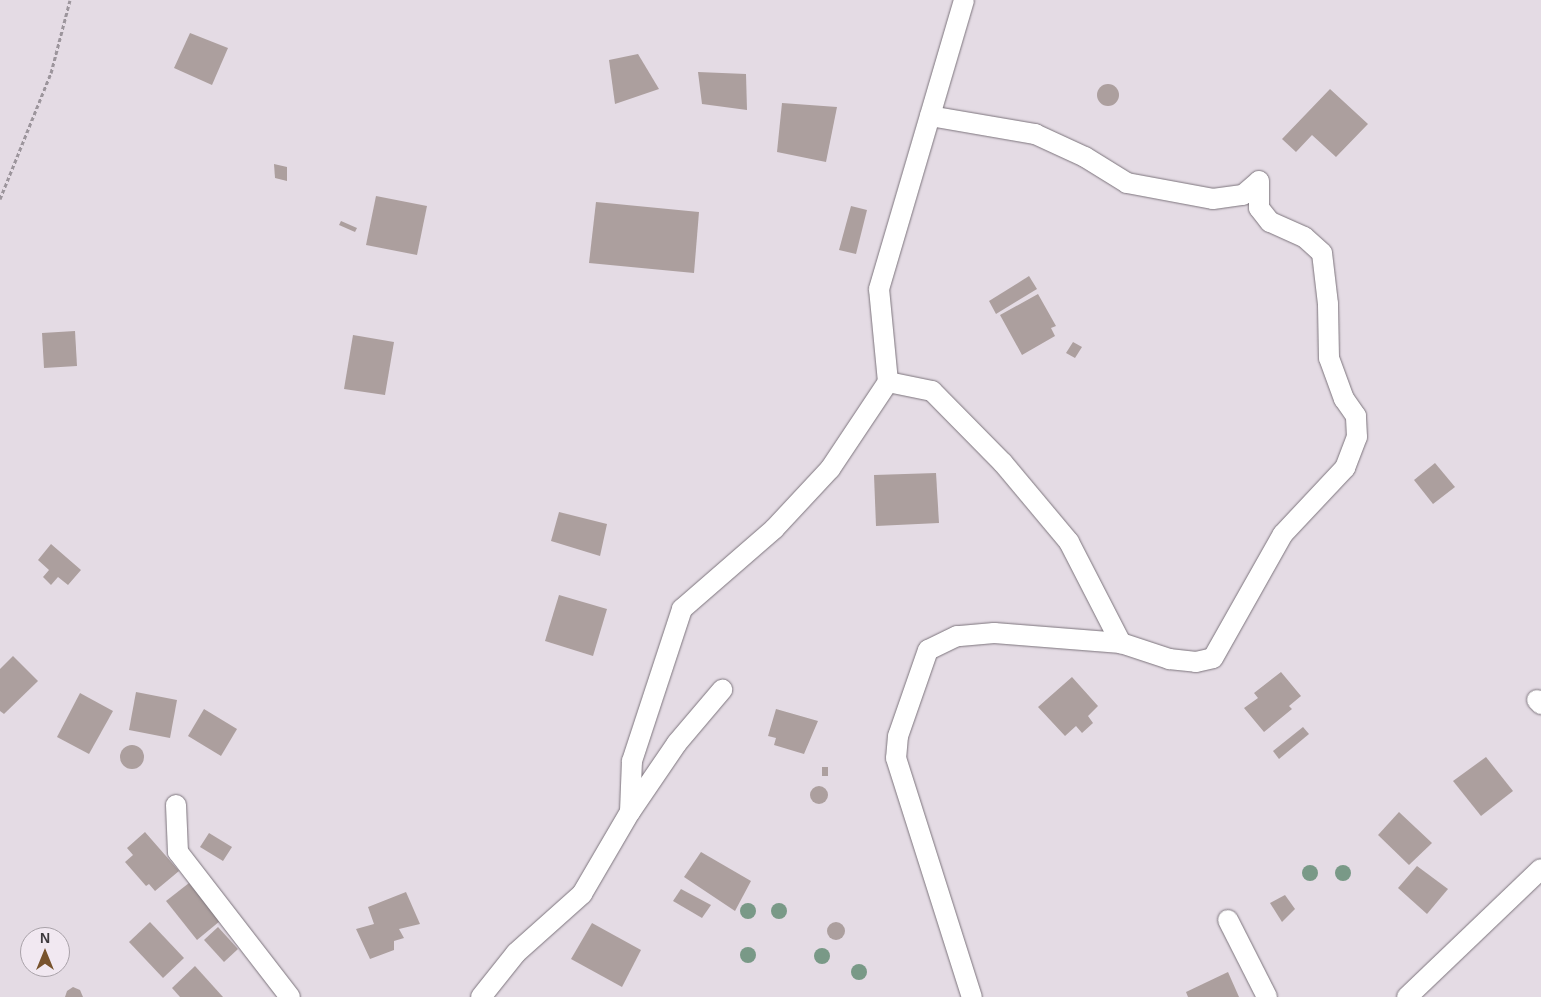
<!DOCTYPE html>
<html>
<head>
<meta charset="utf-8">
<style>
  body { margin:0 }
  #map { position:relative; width:1541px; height:997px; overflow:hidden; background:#e4dbe4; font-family:Helvetica,sans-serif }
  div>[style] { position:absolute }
  .building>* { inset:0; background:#ac9f9e }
  .round { border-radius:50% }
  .path>* { height:3px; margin-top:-1.5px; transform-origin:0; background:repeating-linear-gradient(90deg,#9c959c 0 4px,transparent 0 6.5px) }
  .roads { filter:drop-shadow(0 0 1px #7c747c) drop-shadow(0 0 1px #7c747c) }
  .street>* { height:20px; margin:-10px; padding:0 10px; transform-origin:10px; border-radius:10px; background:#fff }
  .trees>* { width:16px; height:16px; margin:-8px; border-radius:50%; background:#799987 }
  span { translate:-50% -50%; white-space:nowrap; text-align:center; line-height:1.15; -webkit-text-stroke:4px #f1e8f1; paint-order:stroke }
  .north { position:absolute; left:20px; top:927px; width:50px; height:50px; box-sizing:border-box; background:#f1e8f1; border:1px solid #a9a2a9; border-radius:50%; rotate:0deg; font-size:14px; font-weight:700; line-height:20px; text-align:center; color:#3d393d }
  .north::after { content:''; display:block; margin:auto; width:18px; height:22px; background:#78532d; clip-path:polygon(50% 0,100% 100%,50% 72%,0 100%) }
</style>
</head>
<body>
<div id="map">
  <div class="building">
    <i style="clip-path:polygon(190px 33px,228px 48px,212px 85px,174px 68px)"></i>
    <i style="clip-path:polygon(638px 54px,659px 89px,615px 104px,609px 60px)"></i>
    <i style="clip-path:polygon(698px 72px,746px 74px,747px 110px,702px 104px)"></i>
    <i class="round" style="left:1097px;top:84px;width:22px;height:22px"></i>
    <i style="clip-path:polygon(1330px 89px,1368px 124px,1336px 157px,1312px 135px,1296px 152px,1282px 139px)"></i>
    <i style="clip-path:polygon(782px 103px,837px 107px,826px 162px,777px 152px)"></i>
    <i style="clip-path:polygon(274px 164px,287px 167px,287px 181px,275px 178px)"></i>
    <i style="clip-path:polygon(376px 196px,427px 206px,417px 255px,366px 245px)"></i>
    <i style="clip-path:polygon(596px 202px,699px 212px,694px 273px,589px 263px)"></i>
    <i style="clip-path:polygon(851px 206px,867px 210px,856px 254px,839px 250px)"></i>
    <i style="clip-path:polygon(341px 221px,357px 228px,355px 232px,339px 225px)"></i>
    <i style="clip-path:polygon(1029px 276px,1037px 289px,996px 314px,989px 301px)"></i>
    <i style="clip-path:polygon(1038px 294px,1056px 326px,1051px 328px,1055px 336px,1022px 355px,1000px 315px)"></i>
    <i style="clip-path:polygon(75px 331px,77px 366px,44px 368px,42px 333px)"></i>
    <i style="clip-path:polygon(353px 335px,394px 342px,385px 395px,344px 389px)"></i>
    <i style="clip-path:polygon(1073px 342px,1082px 347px,1075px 358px,1066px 353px)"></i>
    <i style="clip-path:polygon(1435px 463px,1455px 487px,1433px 504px,1414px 480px)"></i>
    <i style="clip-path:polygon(936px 473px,939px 523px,876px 526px,874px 475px)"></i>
    <i style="clip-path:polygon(559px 512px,607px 524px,600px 556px,551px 541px)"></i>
    <i style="clip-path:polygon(51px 544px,81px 570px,68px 585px,58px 577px,51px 585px,43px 577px,49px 570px,38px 560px)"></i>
    <i style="clip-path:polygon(559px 595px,607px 609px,593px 656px,545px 641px)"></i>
    <i style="clip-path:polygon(13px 656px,38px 681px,4px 714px,0 711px,0 669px)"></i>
    <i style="clip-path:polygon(1281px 672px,1301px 696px,1289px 706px,1292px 709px,1264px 732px,1244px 708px,1258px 698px,1254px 693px)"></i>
    <i style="clip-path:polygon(1072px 677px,1098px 706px,1088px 716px,1093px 723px,1082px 733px,1076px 726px,1065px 736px,1038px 707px)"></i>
    <i style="clip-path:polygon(136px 692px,177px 700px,170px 738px,129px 730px)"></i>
    <i style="clip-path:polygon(80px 693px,113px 711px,89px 754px,57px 737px)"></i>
    <i style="clip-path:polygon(204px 709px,237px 729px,221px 756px,188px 736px)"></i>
    <i style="clip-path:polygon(776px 709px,818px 721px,804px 754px,774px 745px,776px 738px,768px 736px)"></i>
    <i style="clip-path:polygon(1303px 727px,1309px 734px,1279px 759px,1273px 751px)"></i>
    <i class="round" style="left:120px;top:745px;width:24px;height:24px"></i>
    <i style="clip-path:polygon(1486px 757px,1513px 791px,1481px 816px,1453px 781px)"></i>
    <i style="clip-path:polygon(822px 767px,828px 767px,828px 776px,822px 776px)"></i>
    <i class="round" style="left:810px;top:786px;width:18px;height:18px"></i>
    <i style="clip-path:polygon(1399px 812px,1432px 843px,1409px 865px,1378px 835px)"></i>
    <i style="clip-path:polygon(145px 832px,179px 871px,155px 891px,149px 884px,146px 886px,125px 862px,133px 855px,127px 848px)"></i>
    <i style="clip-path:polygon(209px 833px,232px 847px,223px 861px,200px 847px)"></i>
    <i style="clip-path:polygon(701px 852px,751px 881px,735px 911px,684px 877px)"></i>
    <i style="clip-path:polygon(1417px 866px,1448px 889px,1427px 914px,1398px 888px)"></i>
    <i style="clip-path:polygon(189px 883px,220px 921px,197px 940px,166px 901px)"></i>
    <i style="clip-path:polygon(681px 889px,711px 905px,702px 918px,673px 901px)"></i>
    <i style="clip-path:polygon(406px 892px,420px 924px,399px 929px,404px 938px,394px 941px,394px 950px,370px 959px,356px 929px,374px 924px,368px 907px)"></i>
    <i style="clip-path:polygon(1285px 895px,1295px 909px,1282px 922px,1270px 903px)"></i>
    <i class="round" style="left:827px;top:922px;width:18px;height:18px"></i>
    <i style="clip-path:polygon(150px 922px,184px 958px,163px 978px,129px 942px)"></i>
    <i style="clip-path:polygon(592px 923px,641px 950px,622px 987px,571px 959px)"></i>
    <i style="clip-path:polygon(218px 927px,238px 949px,224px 962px,204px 940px)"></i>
    <i style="clip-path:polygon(195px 966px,223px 997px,180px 997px,172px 988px)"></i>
    <i style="clip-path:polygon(1228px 972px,1239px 997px,1188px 997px,1186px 992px)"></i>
    <i style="clip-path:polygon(73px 987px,80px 990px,83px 997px,65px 997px,67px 991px)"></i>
  </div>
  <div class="path">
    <i style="left:0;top:199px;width:136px;rotate:-68deg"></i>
    <i style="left:51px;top:73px;width:75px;rotate:-75.4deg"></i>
  </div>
  <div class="roads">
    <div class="street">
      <i style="left:930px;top:116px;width:107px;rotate:9.7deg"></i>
      <i style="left:1035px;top:134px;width:55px;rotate:24.7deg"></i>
      <i style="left:1085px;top:157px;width:49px;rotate:31.8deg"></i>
      <i style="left:1127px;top:183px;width:87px;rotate:10.5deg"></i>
      <i style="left:1213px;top:199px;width:30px;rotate:-8deg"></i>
      <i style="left:1243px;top:195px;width:21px;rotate:-41deg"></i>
      <i style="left:888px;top:382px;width:45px;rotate:11.6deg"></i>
      <i style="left:932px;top:391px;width:101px;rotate:45.4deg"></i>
      <i style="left:1003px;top:463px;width:103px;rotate:50.1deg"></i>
      <i style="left:1069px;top:542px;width:114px;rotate:62.8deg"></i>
      <i style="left:1121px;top:643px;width:127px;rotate:-175.5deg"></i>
      <i style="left:994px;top:633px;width:37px;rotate:175deg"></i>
      <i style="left:957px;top:636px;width:32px;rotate:154deg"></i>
      <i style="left:928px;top:650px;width:91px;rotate:109.2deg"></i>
      <i style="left:898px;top:736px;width:22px;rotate:95deg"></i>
      <i style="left:896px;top:758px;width:251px;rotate:72.4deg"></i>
      <i style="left:1121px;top:643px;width:51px;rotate:18.4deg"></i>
      <i style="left:1169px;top:659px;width:27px;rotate:6deg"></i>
      <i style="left:1196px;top:662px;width:17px;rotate:-13deg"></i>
      <i style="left:1213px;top:658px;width:142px;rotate:-60.6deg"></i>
      <i style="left:1283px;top:534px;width:91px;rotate:-46.8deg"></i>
      <i style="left:1345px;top:468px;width:33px;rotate:-69deg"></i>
      <i style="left:1357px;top:437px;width:21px;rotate:-93deg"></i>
      <i style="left:1356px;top:416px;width:21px;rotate:-125deg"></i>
      <i style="left:1344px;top:399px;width:44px;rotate:-110.1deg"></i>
      <i style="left:1329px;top:358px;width:54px;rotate:-91.1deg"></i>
      <i style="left:1328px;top:304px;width:51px;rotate:-96.7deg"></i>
      <i style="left:1322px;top:253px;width:24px;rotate:-138deg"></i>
      <i style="left:1304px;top:237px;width:37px;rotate:-156deg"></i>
      <i style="left:1270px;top:222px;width:18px;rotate:-128deg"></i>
      <i style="left:1259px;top:208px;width:27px;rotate:-90deg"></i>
      <i style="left:1537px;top:700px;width:6px;rotate:45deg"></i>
      <i style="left:176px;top:805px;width:47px;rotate:87.6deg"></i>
      <i style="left:178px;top:852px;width:183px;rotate:52.3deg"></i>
      <i style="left:630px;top:812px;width:83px;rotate:-55.7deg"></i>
      <i style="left:677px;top:743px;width:70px;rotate:-49.7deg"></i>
      <i style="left:1228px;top:920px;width:86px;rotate:63.1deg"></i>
      <i style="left:481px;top:997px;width:56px;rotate:-51.5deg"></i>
      <i style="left:516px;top:953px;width:89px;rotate:-41.8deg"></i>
      <i style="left:582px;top:894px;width:95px;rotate:-59.7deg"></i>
      <i style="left:630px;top:812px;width:51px;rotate:-87.8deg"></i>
      <i style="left:632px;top:761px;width:160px;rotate:-71.8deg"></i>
      <i style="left:682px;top:609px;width:122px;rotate:-41deg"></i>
      <i style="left:774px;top:529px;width:82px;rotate:-47deg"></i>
      <i style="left:830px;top:469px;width:105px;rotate:-56.3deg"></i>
      <i style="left:888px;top:382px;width:93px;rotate:-95.5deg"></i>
      <i style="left:879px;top:289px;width:301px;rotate:-73.6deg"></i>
      <i style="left:1407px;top:997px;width:185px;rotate:-43.7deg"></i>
    </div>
  </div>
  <div class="trees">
    <i style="left:1310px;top:873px"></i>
    <i style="left:1343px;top:873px"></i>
    <i style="left:748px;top:911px"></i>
    <i style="left:779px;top:911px"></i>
    <i style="left:748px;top:955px"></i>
    <i style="left:822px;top:956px"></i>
    <i style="left:859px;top:972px"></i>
  </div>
  <div class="north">N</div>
</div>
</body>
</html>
